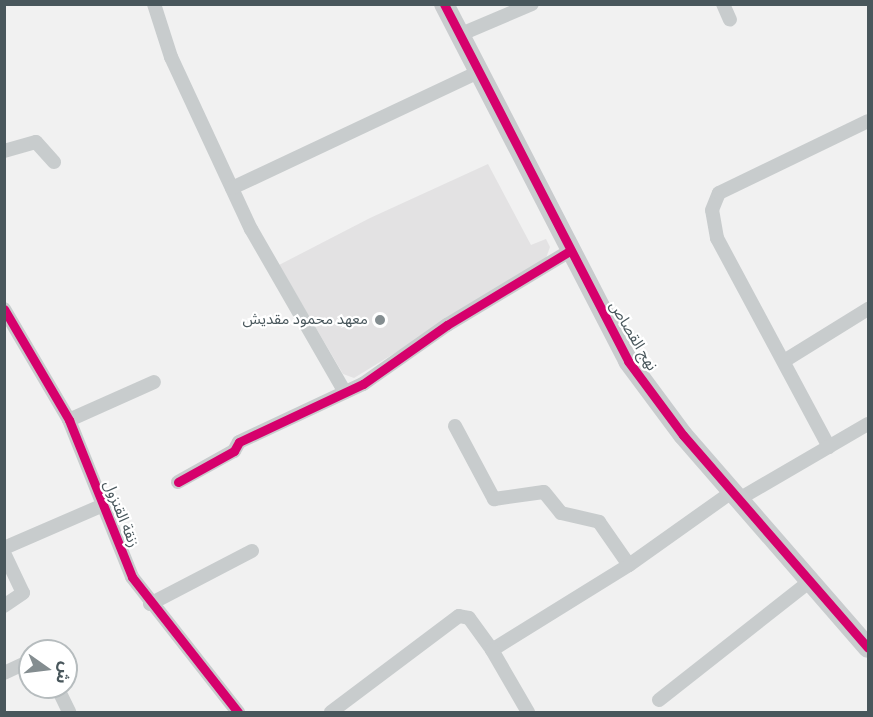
<!DOCTYPE html>
<html>
<head>
<meta charset="utf-8">
<style>
  body { margin:0 }
  #map { position:relative; width:873px; height:717px; overflow:hidden; background:#f1f1f1; font-family:"Fira Sans Condensed","Noto Sans Arabic",sans-serif }
  div>[style] { position:absolute }
  .education>* { inset:0; background:#e3e2e3 }
  .street>* { height:14px; margin:-7px; padding:0 7px; transform-origin:7px; border-radius:7px; background:#c8cccd }
  .secondary>* { height:20px; margin:-10px; padding:0 10px; transform-origin:10px; border-radius:10px; background:#c9ccce }
  .cycleway>* { height:9px; margin:-4.5px; padding:0 4.5px; transform-origin:4.5px; border-radius:4.5px; background:#d6006c }
  .dots>* { width:16px; height:16px; translate:-50% -50%; box-sizing:border-box; border:3px solid #fff; border-radius:50% }
  span { translate:-50% -50%; white-space:nowrap; text-align:center; line-height:1.15; -webkit-text-stroke:4.5px #fff; paint-order:stroke }
  .poi-label { font-size:15px; color:#49575c }
  .right { translate:-100% -50%; text-align:right }
  .street-label { font-size:15px; color:#49575c }
  .frame { position:absolute; inset:0; border:6px solid #49575c; pointer-events:none }
  .north { position:absolute; left:18px; top:639px; width:60px; height:60px; box-sizing:border-box; background:#fff; border:2px solid #b6bcbe; border-radius:50%; rotate:104deg; font-size:16px; font-weight:700; line-height:24px; text-align:center; color:#49575c }
  .north::after { content:''; display:block; margin:auto; width:21px; height:27px; background:#848d90; clip-path:polygon(50% 0,100% 100%,50% 72%,0 100%) }
</style>
</head>
<body>
<div id="map">
  <div class="education">
    <i style="clip-path:polygon(488px 164px,531px 245px,546px 239px,550px 247px,545px 261px,354px 378px,343px 374px,279px 265px,370px 218px)"></i>
  </div>
  <div class="street">
    <i style="left:154px;top:4px;width:56px;rotate:72.2deg"></i>
    <i style="left:171px;top:57px;width:190px;rotate:65.1deg"></i>
    <i style="left:251px;top:229px;width:187px;rotate:60.1deg"></i>
    <i style="left:723px;top:4px;width:17px;rotate:66deg"></i>
    <i style="left:459px;top:35px;width:79px;rotate:-23deg"></i>
    <i style="left:4px;top:151px;width:33px;rotate:-16deg"></i>
    <i style="left:36px;top:142px;width:27px;rotate:48deg"></i>
    <i style="left:232px;top:188px;width:273px;rotate:-25.2deg"></i>
    <i style="left:4px;top:309px;width:129px;rotate:59.6deg"></i>
    <i style="left:69px;top:420px;width:169px;rotate:68.1deg"></i>
    <i style="left:132px;top:577px;width:172px;rotate:51.9deg"></i>
    <i style="left:784px;top:361px;width:99px;rotate:-31.8deg"></i>
    <i style="left:69px;top:420px;width:93px;rotate:-24.1deg"></i>
    <i style="left:455px;top:426px;width:83px;rotate:61.9deg"></i>
    <i style="left:494px;top:499px;width:50px;rotate:-8deg"></i>
    <i style="left:544px;top:492px;width:27px;rotate:51deg"></i>
    <i style="left:561px;top:513px;width:39px;rotate:13deg"></i>
    <i style="left:599px;top:522px;width:52px;rotate:55.1deg"></i>
    <i style="left:829px;top:447px;width:237px;rotate:-118.2deg"></i>
    <i style="left:717px;top:238px;width:28px;rotate:-100deg"></i>
    <i style="left:712px;top:210px;width:18px;rotate:-68deg"></i>
    <i style="left:719px;top:193px;width:165px;rotate:-25.8deg"></i>
    <i style="left:178px;top:482px;width:64px;rotate:-29deg"></i>
    <i style="left:234px;top:451px;width:10px;rotate:-61deg"></i>
    <i style="left:239px;top:442px;width:137px;rotate:-25.1deg"></i>
    <i style="left:363px;top:384px;width:103px;rotate:-35.1deg"></i>
    <i style="left:447px;top:325px;width:141px;rotate:-31.1deg"></i>
    <i style="left:739px;top:499px;width:149px;rotate:-30.2deg"></i>
    <i style="left:4px;top:548px;width:106px;rotate:-23.4deg"></i>
    <i style="left:4px;top:553px;width:44px;rotate:64.6deg"></i>
    <i style="left:23px;top:593px;width:23px;rotate:146deg"></i>
    <i style="left:150px;top:604px;width:115px;rotate:-27.5deg"></i>
    <i style="left:492px;top:650px;width:161px;rotate:-31.8deg"></i>
    <i style="left:629px;top:565px;width:128px;rotate:-35.4deg"></i>
    <i style="left:4px;top:673px;width:29px;rotate:-25deg"></i>
    <i style="left:57px;top:687px;width:28px;rotate:64deg"></i>
    <i style="left:659px;top:700px;width:192px;rotate:-38.2deg"></i>
    <i style="left:331px;top:712px;width:160px;rotate:-36.9deg"></i>
    <i style="left:459px;top:616px;width:10px;rotate:11deg"></i>
    <i style="left:469px;top:618px;width:39px;rotate:54deg"></i>
    <i style="left:492px;top:650px;width:72px;rotate:59.9deg"></i>
  </div>
  <div class="secondary">
    <i style="left:444px;top:4px;width:402px;rotate:62.7deg"></i>
    <i style="left:628px;top:361px;width:92px;rotate:53.4deg"></i>
    <i style="left:683px;top:435px;width:282px;rotate:49deg"></i>
  </div>
  <div class="cycleway">
    <i style="left:444px;top:4px;width:402px;rotate:62.7deg"></i>
    <i style="left:628px;top:361px;width:92px;rotate:53.4deg"></i>
    <i style="left:683px;top:435px;width:282px;rotate:49deg"></i>
    <i style="left:4px;top:309px;width:129px;rotate:59.6deg"></i>
    <i style="left:69px;top:420px;width:169px;rotate:68.1deg"></i>
    <i style="left:132px;top:577px;width:172px;rotate:51.9deg"></i>
    <i style="left:178px;top:482px;width:64px;rotate:-29deg"></i>
    <i style="left:234px;top:451px;width:10px;rotate:-61deg"></i>
    <i style="left:239px;top:442px;width:137px;rotate:-25.1deg"></i>
    <i style="left:363px;top:384px;width:103px;rotate:-35.1deg"></i>
    <i style="left:447px;top:325px;width:141px;rotate:-31.1deg"></i>
  </div>
  <div class="dots">
    <i style="left:380px;top:320px;background:#848d90"></i>
  </div>
  <div class="poi-label">
    <span class="right" style="left:368px;top:320px">معهد محمود مقديش</span>
  </div>
  <div class="street-label">
    <span style="left:633px;top:336px;rotate:59deg">نهج القصاص</span>
    <span style="left:121px;top:514px;rotate:68deg">زنقة القنزول</span>
  </div>
  <div class="frame"></div>
  <div class="north">ش</div>
</div>
</body>
</html>
